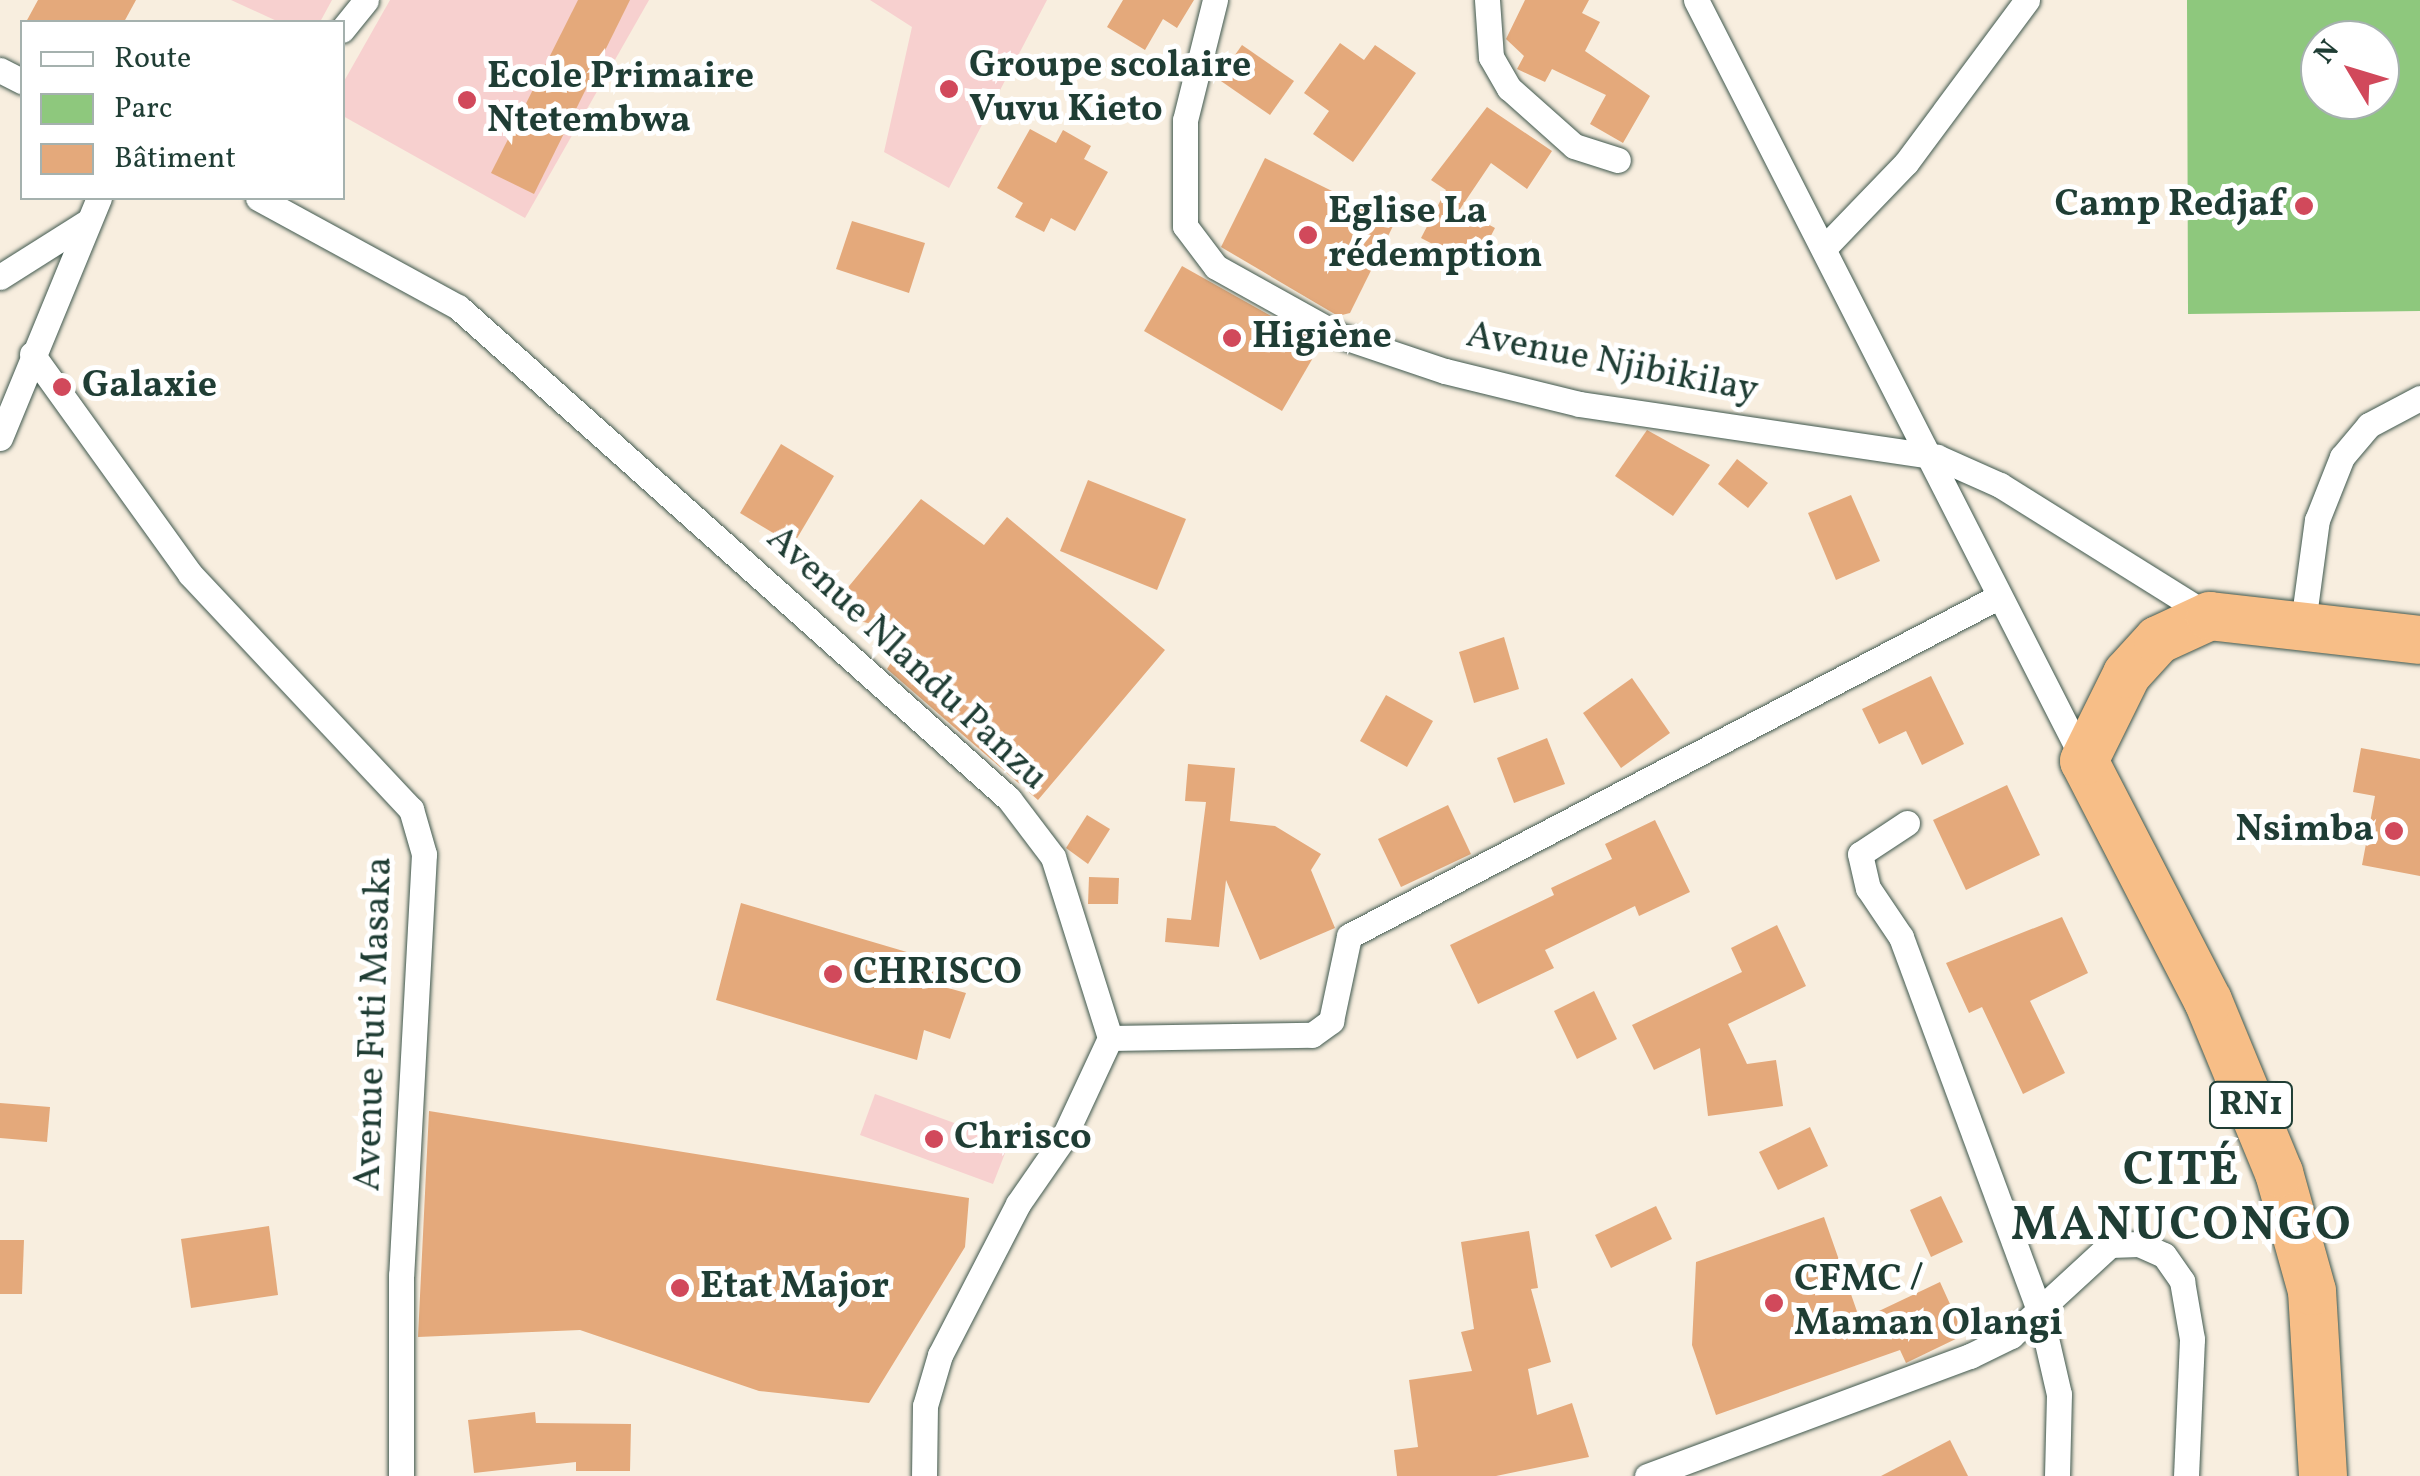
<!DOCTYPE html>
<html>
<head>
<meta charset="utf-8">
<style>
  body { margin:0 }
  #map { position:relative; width:2420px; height:1476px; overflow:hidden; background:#f8eedf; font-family:Vollkorn,serif }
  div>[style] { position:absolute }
  .built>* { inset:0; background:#f7d0cf }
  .green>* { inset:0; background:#8ec87d }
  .building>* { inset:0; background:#e4a97b }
  .roads { filter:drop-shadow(0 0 2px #40584e) drop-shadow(0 0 2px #40584e) }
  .street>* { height:25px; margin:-12.5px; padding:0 12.5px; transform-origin:12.5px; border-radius:12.5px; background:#fff }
  .highway>* { height:48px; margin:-24px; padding:0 24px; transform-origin:24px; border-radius:24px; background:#f7be87 }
  .dots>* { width:28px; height:28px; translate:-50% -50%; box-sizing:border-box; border:5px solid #fff; border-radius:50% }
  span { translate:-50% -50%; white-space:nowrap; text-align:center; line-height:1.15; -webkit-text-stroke:10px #fff; paint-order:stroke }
  .shield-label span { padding:2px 8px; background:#fff; border:2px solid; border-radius:8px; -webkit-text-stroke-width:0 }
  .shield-label { font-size:35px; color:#1f3d34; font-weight:700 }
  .poi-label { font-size:38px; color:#1f3d34; font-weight:700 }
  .left { translate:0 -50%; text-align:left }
  .right { translate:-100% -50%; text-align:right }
  .street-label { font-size:38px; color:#1f3d34 }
  .district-label { font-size:48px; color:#1f3d34; font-weight:700; letter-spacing:2.5px }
  .legend { position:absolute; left:20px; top:20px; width:325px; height:180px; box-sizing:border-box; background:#fff; border:2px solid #a5b1ae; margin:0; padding:12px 18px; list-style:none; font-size:30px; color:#1f3d34 }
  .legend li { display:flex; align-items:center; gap:20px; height:50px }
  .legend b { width:50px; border:2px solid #a5b1ae }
  .north { position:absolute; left:2300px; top:20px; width:100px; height:100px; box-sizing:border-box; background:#fff; border:2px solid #a5b1ae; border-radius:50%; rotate:308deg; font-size:28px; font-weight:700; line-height:40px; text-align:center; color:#1f3d34 }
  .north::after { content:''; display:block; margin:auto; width:35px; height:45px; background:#d1495b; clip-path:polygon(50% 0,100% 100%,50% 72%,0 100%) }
</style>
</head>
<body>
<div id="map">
  <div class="built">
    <i style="clip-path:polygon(231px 0,332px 0,320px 22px,279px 22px)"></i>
    <i style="clip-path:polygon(390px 0,649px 0,525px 218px,343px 116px,343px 83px)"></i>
    <i style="clip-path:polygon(870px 0,1047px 0,949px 188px,884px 152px,912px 27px)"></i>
    <i style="clip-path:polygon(875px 1094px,1009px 1143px,993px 1184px,860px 1135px)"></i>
  </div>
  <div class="green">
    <i style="clip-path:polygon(evenodd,2187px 0,2420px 0,2420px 311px,2188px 314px,2187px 0,2320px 40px,2380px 40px,2380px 100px,2320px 100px,2320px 40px)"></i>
  </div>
  <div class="building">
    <i style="clip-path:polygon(38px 0,136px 0,124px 22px,26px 22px)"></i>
    <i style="clip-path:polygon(578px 0,630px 0,534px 194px,491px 173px)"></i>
    <i style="clip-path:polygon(1123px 0,1194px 0,1177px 28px,1163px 19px,1145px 50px,1107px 27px)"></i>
    <i style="clip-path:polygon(1525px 0,1589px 0,1582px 13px,1600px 22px,1585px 51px,1650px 96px,1623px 143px,1590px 124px,1606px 95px,1552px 69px,1545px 82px,1517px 69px,1524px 56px,1506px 39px)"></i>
    <i style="clip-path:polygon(1340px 43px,1364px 60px,1375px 45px,1416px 73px,1353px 162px,1313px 134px,1329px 111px,1304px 93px)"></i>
    <i style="clip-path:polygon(1242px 45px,1294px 81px,1270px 115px,1218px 79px)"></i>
    <i style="clip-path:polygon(1487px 107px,1552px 151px,1527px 189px,1491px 163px,1460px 209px,1495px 228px,1475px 266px,1421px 238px,1446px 190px,1431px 180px)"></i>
    <i style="clip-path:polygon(1030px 129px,1056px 143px,1063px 130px,1091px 146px,1084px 159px,1108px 172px,1075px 231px,1051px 218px,1044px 232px,1015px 217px,1023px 203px,997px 188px)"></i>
    <i style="clip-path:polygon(1265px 158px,1395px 222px,1350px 313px,1338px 316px,1221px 247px)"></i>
    <i style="clip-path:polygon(852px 221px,925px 243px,909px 293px,836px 269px)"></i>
    <i style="clip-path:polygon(1182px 266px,1321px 344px,1282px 411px,1144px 331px)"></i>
    <i style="clip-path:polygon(1647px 430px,1710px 465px,1673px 516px,1615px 476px)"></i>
    <i style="clip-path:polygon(781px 444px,834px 476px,793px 545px,740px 513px)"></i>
    <i style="clip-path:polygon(1737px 459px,1768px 483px,1748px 508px,1718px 484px)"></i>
    <i style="clip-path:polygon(1088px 480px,1186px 519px,1157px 590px,1060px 551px)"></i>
    <i style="clip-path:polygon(1851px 495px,1880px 561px,1836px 580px,1808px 513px)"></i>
    <i style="clip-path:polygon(921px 499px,984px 545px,1007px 517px,1165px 650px,1038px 800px,887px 669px,909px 634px,860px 621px,840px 597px)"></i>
    <i style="clip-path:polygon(1504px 637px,1519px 689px,1474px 703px,1459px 652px)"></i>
    <i style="clip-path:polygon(1931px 676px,1964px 744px,1922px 765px,1906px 731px,1879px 744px,1862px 709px)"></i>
    <i style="clip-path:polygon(1632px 678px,1670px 733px,1621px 768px,1583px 713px)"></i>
    <i style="clip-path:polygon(1386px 695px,1433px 721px,1407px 767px,1360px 741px)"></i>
    <i style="clip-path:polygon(1547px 738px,1565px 784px,1514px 803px,1497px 758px)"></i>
    <i style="clip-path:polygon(2361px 748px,2420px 759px,2420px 876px,2362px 865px,2375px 796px,2353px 792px)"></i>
    <i style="clip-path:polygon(1188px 764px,1235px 768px,1230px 821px,1275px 826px,1321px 854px,1311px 870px,1335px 928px,1260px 960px,1226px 880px,1219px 947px,1165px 942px,1167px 918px,1191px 920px,1206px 802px,1185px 801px)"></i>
    <i style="clip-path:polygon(2007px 785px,2040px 855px,1966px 890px,1933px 820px)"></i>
    <i style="clip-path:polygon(1448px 805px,1471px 854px,1401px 887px,1378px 839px)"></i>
    <i style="clip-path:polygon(1087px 815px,1110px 829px,1088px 864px,1066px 848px)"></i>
    <i style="clip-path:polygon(1655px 820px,1690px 892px,1639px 916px,1635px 906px,1545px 950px,1554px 968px,1478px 1004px,1450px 945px,1554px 895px,1551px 888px,1612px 859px,1605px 844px)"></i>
    <i style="clip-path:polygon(1089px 877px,1119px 878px,1118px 904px,1088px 904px)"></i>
    <i style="clip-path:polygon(741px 903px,944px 963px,941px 986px,966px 993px,950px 1039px,924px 1030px,917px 1060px,716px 1000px)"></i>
    <i style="clip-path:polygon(2062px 917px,2088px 973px,2030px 1001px,2065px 1073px,2023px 1094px,1982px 1007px,1969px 1013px,1946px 963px)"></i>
    <i style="clip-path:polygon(1777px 925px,1806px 986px,1728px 1024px,1747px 1064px,1776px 1060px,1783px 1106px,1708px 1116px,1700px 1048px,1654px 1070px,1632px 1025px,1742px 972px,1731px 948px)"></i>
    <i style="clip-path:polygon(1594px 991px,1617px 1039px,1577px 1059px,1554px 1011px)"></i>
    <i style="clip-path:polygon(0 1103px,50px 1107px,47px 1142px,0 1138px)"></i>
    <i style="clip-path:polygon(429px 1111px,969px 1198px,965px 1247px,869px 1403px,759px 1391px,580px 1330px,418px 1337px)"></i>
    <i style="clip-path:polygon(1810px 1127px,1828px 1166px,1778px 1190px,1759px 1152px)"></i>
    <i style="clip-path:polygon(1941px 1196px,1963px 1242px,1931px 1257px,1910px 1210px)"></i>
    <i style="clip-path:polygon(1656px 1206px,1672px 1239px,1611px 1268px,1595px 1235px)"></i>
    <i style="clip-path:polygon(1824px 1217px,1860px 1320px,1940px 1282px,1964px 1335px,1906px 1363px,1900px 1350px,1716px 1415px,1692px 1345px,1696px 1262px)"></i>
    <i style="clip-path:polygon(269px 1226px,278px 1295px,191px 1308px,181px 1239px)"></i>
    <i style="clip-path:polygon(1529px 1231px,1538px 1288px,1531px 1289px,1551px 1362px,1528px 1369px,1537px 1415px,1572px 1403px,1589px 1457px,1496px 1476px,1397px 1476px,1394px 1450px,1418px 1447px,1409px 1380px,1472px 1371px,1461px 1332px,1474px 1329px,1461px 1242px)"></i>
    <i style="clip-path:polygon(0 1240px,24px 1240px,22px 1294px,0 1294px)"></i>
    <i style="clip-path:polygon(535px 1412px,536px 1423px,631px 1424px,630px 1471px,576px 1471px,576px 1462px,474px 1473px,468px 1420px)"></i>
    <i style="clip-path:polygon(1950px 1440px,1968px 1476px,1881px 1476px)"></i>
  </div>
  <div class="roads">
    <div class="street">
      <i style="left:1215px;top:0;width:124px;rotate:104deg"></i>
      <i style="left:1185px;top:120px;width:106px;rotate:90deg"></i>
      <i style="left:1185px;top:226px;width:51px;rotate:52.9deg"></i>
      <i style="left:1216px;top:267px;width:140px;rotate:29.1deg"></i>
      <i style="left:1338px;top:335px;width:113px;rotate:18.6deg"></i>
      <i style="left:1445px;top:371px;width:138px;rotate:13.8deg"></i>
      <i style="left:1579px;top:404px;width:362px;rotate:8.4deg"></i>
      <i style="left:1937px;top:457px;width:69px;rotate:24deg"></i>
      <i style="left:2000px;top:485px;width:248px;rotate:32deg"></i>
      <i style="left:1487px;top:0;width:57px;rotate:86deg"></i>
      <i style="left:1491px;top:57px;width:36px;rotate:60deg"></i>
      <i style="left:1509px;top:88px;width:87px;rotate:41.7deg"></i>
      <i style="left:1574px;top:146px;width:46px;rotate:17.7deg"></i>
      <i style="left:1696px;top:0;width:854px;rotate:62.98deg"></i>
      <i style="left:342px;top:30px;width:38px;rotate:-51deg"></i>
      <i style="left:0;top:70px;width:25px;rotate:27deg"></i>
      <i style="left:258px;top:198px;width:228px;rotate:28.6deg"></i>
      <i style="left:458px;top:307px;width:739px;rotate:41.76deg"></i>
      <i style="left:1009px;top:799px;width:73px;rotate:52.8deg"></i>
      <i style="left:1053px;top:857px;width:190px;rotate:72.5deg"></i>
      <i style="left:1110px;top:1038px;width:111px;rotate:115deg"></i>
      <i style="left:1063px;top:1139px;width:79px;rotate:124.7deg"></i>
      <i style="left:1018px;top:1204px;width:170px;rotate:117.3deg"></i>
      <i style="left:940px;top:1355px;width:53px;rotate:106.4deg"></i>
      <i style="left:925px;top:1406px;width:70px;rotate:90.8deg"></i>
      <i style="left:1826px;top:246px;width:115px;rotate:-46.1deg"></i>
      <i style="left:1906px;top:163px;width:203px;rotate:-53.4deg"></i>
      <i style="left:0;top:277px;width:103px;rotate:-32.3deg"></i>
      <i style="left:32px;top:354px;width:271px;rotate:54.3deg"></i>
      <i style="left:190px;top:574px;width:323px;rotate:46.8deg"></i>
      <i style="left:411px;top:809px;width:47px;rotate:73.9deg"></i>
      <i style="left:424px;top:854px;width:422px;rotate:93.1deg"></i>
      <i style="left:401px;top:1275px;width:201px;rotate:90deg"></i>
      <i style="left:0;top:438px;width:260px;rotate:-67.6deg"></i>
      <i style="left:2303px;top:623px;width:104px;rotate:-82.3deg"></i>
      <i style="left:2317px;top:520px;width:68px;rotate:-68.4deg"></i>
      <i style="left:2342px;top:457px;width:42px;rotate:-49.8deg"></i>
      <i style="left:2369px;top:425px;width:58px;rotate:-27.9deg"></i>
      <i style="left:1907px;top:823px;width:56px;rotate:146.6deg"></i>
      <i style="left:1860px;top:854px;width:35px;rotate:77deg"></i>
      <i style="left:1868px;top:888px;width:59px;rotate:56deg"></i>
      <i style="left:1901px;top:937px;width:400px;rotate:69.7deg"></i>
      <i style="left:2040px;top:1312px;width:84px;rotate:77deg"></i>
      <i style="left:2059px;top:1394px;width:82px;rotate:91.4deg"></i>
      <i style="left:1110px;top:1038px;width:202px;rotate:-0.9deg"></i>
      <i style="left:1312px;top:1035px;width:24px;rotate:-36deg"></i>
      <i style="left:1331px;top:1021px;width:87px;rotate:-78deg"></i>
      <i style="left:1349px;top:936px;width:730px;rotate:-27.58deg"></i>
      <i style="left:1647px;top:1476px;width:345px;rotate:-20.4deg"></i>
      <i style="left:1970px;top:1356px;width:46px;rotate:-26deg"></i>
      <i style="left:2011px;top:1336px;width:134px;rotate:-42.6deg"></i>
      <i style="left:2110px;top:1245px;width:29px;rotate:-2deg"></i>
      <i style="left:2139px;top:1244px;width:27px;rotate:24deg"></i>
      <i style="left:2164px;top:1255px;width:32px;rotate:55deg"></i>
      <i style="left:2182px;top:1281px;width:59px;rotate:80.2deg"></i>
      <i style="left:2192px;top:1339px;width:137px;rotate:92.5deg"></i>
    </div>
    <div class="highway">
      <i style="left:2323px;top:1476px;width:185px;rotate:-93.4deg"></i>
      <i style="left:2312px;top:1291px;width:123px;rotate:-105.6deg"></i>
      <i style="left:2279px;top:1173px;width:186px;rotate:-112.4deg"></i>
      <i style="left:2208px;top:1001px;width:270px;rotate:-117.3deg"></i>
      <i style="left:2084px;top:761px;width:97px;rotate:-63.7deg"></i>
      <i style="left:2127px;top:674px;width:46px;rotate:-47.6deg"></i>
      <i style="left:2158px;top:640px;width:57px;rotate:-24.8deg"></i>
      <i style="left:2210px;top:616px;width:211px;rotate:6.5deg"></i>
    </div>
  </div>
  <div class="dots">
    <i style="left:949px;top:89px;background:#d1495b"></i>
    <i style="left:467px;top:100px;background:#d1495b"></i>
    <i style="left:2304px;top:206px;background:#d1495b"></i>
    <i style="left:1308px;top:235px;background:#d1495b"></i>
    <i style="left:1232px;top:338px;background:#d1495b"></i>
    <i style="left:62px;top:387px;background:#d1495b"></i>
    <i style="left:2394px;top:831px;background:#d1495b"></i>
    <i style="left:833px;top:974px;background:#d1495b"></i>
    <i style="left:934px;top:1139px;background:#d1495b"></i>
    <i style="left:680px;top:1288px;background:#d1495b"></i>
    <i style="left:1774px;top:1303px;background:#d1495b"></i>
  </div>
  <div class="shield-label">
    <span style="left:2251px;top:1105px">RN1</span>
  </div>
  <div class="poi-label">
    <span class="left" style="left:969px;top:89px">Groupe scolaire<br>Vuvu Kieto</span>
    <span class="left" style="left:487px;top:100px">Ecole Primaire<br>Ntetembwa</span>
    <span class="right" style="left:2284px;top:206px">Camp Redjaf</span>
    <span class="left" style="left:1328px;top:235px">Eglise La<br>rédemption</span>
    <span class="left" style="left:1252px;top:338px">Higiène</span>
    <span class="left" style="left:82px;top:387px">Galaxie</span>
    <span class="right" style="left:2374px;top:831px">Nsimba</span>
    <span class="left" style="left:853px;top:974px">CHRISCO</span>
    <span class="left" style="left:954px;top:1139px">Chrisco</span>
    <span class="left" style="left:1794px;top:1303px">CFMC /<br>Maman Olangi</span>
    <span class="left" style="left:700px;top:1288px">Etat Major</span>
  </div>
  <div class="street-label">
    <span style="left:1612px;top:364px;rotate:11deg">Avenue Njibikilay</span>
    <span style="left:906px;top:659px;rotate:43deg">Avenue Nlandu Panzu</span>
    <span style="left:375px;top:1024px;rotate:-88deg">Avenue Futi Masaka</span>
  </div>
  <div class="district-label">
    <span style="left:2182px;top:1199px">CITÉ<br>MANUCONGO</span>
  </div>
  <ul class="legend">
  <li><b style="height:12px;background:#fff"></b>Route</li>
  <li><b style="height:28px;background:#8ec87d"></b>Parc</li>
  <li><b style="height:28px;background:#e4a97b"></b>Bâtiment</li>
  </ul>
  <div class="north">N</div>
</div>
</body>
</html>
